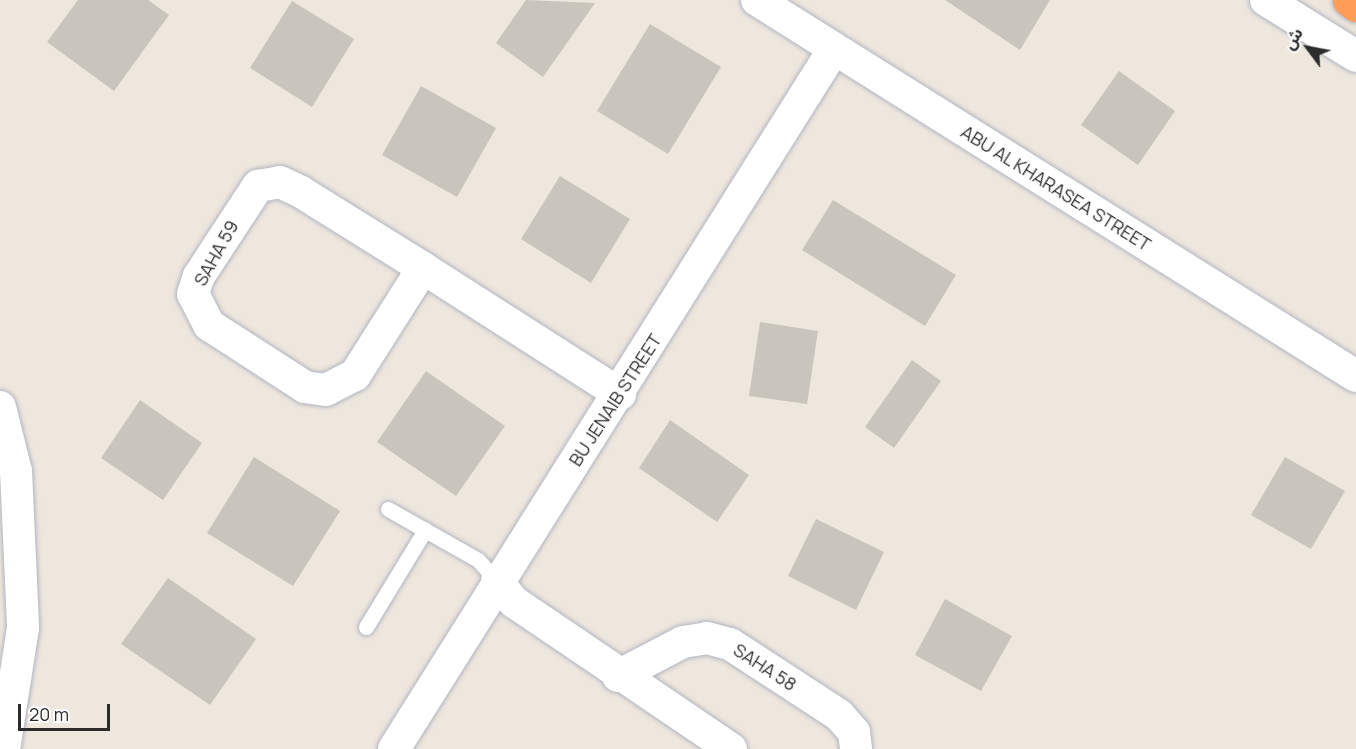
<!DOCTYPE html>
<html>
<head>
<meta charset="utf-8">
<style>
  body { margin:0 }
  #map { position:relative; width:1356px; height:749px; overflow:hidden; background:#eee7de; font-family:Manrope,"Noto Sans Arabic",sans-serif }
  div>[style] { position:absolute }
  .building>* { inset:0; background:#c9c5bc }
  .roads { filter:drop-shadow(0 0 2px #b2b5c0) drop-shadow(0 0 2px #b2b5c0) }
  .lane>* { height:15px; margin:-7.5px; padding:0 7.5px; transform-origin:7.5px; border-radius:7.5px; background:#fff }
  .street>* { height:32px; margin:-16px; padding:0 16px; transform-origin:16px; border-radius:16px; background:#fff }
  .highway>* { height:33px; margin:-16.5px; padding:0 16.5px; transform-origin:16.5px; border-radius:16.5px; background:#ff9d58 }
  span { translate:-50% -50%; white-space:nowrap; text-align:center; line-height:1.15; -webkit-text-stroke:4.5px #fff; paint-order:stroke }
  .street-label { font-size:18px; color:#2c2c2c }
  .north { position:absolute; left:1278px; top:18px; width:60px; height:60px; -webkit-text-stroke:4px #fff; paint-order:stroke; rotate:302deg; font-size:16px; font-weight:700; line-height:24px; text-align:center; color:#2c2c2c }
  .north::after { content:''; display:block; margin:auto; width:21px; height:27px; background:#2c2c2c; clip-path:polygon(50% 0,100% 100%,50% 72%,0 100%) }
  .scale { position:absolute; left:18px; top:704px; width:92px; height:27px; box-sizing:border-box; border:3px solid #2c2c2c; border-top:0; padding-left:8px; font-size:18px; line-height:21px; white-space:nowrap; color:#2c2c2c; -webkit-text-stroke:4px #fff; paint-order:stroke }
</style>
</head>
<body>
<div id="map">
  <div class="building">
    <i style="clip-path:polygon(78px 0,148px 0,169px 15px,114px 91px,47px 42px)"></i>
    <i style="clip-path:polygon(526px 0,595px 3px,543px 77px,496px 43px)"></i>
    <i style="clip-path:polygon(945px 0,1050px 0,1020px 50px)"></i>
    <i style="clip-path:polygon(292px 1px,354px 39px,312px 107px,250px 68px)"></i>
    <i style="clip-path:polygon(650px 24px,721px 67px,668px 154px,597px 111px)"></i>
    <i style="clip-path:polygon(1119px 71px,1175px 111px,1138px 165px,1081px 125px)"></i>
    <i style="clip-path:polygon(421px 86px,496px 128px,457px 197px,382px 155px)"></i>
    <i style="clip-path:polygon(560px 176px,630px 219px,591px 283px,521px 239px)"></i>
    <i style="clip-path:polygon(833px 200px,956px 275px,925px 326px,802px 250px)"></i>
    <i style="clip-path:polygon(760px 322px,818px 331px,807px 404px,749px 396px)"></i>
    <i style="clip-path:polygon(912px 360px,941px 381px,894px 448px,865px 427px)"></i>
    <i style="clip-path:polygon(426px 371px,505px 426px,456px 496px,377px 442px)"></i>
    <i style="clip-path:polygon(140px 400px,202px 443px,163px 500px,101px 458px)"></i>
    <i style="clip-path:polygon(670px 420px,749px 475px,717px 522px,639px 468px)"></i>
    <i style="clip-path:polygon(254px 457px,340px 511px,293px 586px,207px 533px)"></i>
    <i style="clip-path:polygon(1285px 457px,1345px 491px,1311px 549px,1251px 515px)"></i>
    <i style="clip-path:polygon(816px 519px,884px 552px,856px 610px,788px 576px)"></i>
    <i style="clip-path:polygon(168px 578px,256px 639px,210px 705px,121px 644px)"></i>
    <i style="clip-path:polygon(945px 599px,1012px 636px,981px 691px,915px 655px)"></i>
  </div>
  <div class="roads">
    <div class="lane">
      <i style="left:388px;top:509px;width:103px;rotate:29.5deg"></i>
      <i style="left:478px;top:560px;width:28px;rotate:48deg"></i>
      <i style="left:366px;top:627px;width:114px;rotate:-58.7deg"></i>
    </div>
    <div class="street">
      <i style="left:757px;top:0;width:707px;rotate:32.12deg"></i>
      <i style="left:1266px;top:0;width:106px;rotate:31.9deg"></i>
      <i style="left:423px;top:268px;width:127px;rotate:122.4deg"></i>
      <i style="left:355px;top:375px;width:33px;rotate:153deg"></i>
      <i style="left:326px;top:390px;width:21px;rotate:-172deg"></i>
      <i style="left:305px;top:387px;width:114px;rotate:-147.1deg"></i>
      <i style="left:209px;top:325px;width:35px;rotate:-117deg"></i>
      <i style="left:193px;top:294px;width:19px;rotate:-72deg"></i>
      <i style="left:199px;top:276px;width:108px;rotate:-56.8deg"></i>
      <i style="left:258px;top:186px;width:22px;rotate:-10deg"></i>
      <i style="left:280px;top:182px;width:23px;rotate:25deg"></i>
      <i style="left:301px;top:192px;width:144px;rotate:31.9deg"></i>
      <i style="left:423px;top:268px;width:234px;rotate:32.6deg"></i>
      <i style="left:0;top:407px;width:66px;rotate:76deg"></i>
      <i style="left:16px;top:471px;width:157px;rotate:87.4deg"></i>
      <i style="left:23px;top:628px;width:122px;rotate:98.9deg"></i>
      <i style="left:497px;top:581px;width:27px;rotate:51deg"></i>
      <i style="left:514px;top:602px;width:262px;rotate:34.1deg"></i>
      <i style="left:618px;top:676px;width:73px;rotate:-27.6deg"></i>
      <i style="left:683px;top:642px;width:24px;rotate:-9deg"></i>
      <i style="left:707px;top:638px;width:24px;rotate:15deg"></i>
      <i style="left:730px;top:644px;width:130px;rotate:33.1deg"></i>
      <i style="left:839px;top:715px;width:23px;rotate:49deg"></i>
      <i style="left:854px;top:732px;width:17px;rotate:83deg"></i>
      <i style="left:394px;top:749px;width:827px;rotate:-57.85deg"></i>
    </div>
    <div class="highway">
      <i style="left:1349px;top:0;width:9px;rotate:36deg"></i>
    </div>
  </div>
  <div class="street-label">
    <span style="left:1056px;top:188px;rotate:32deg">ABU AL KHARASEA STREET</span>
    <span style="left:216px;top:253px;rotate:-61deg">SAHA 59</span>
    <span style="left:615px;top:400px;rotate:-57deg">BU JENAIB STREET</span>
    <span style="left:765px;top:667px;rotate:33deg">SAHA 58</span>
  </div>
  <div class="north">ش</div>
  <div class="scale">20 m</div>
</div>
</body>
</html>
